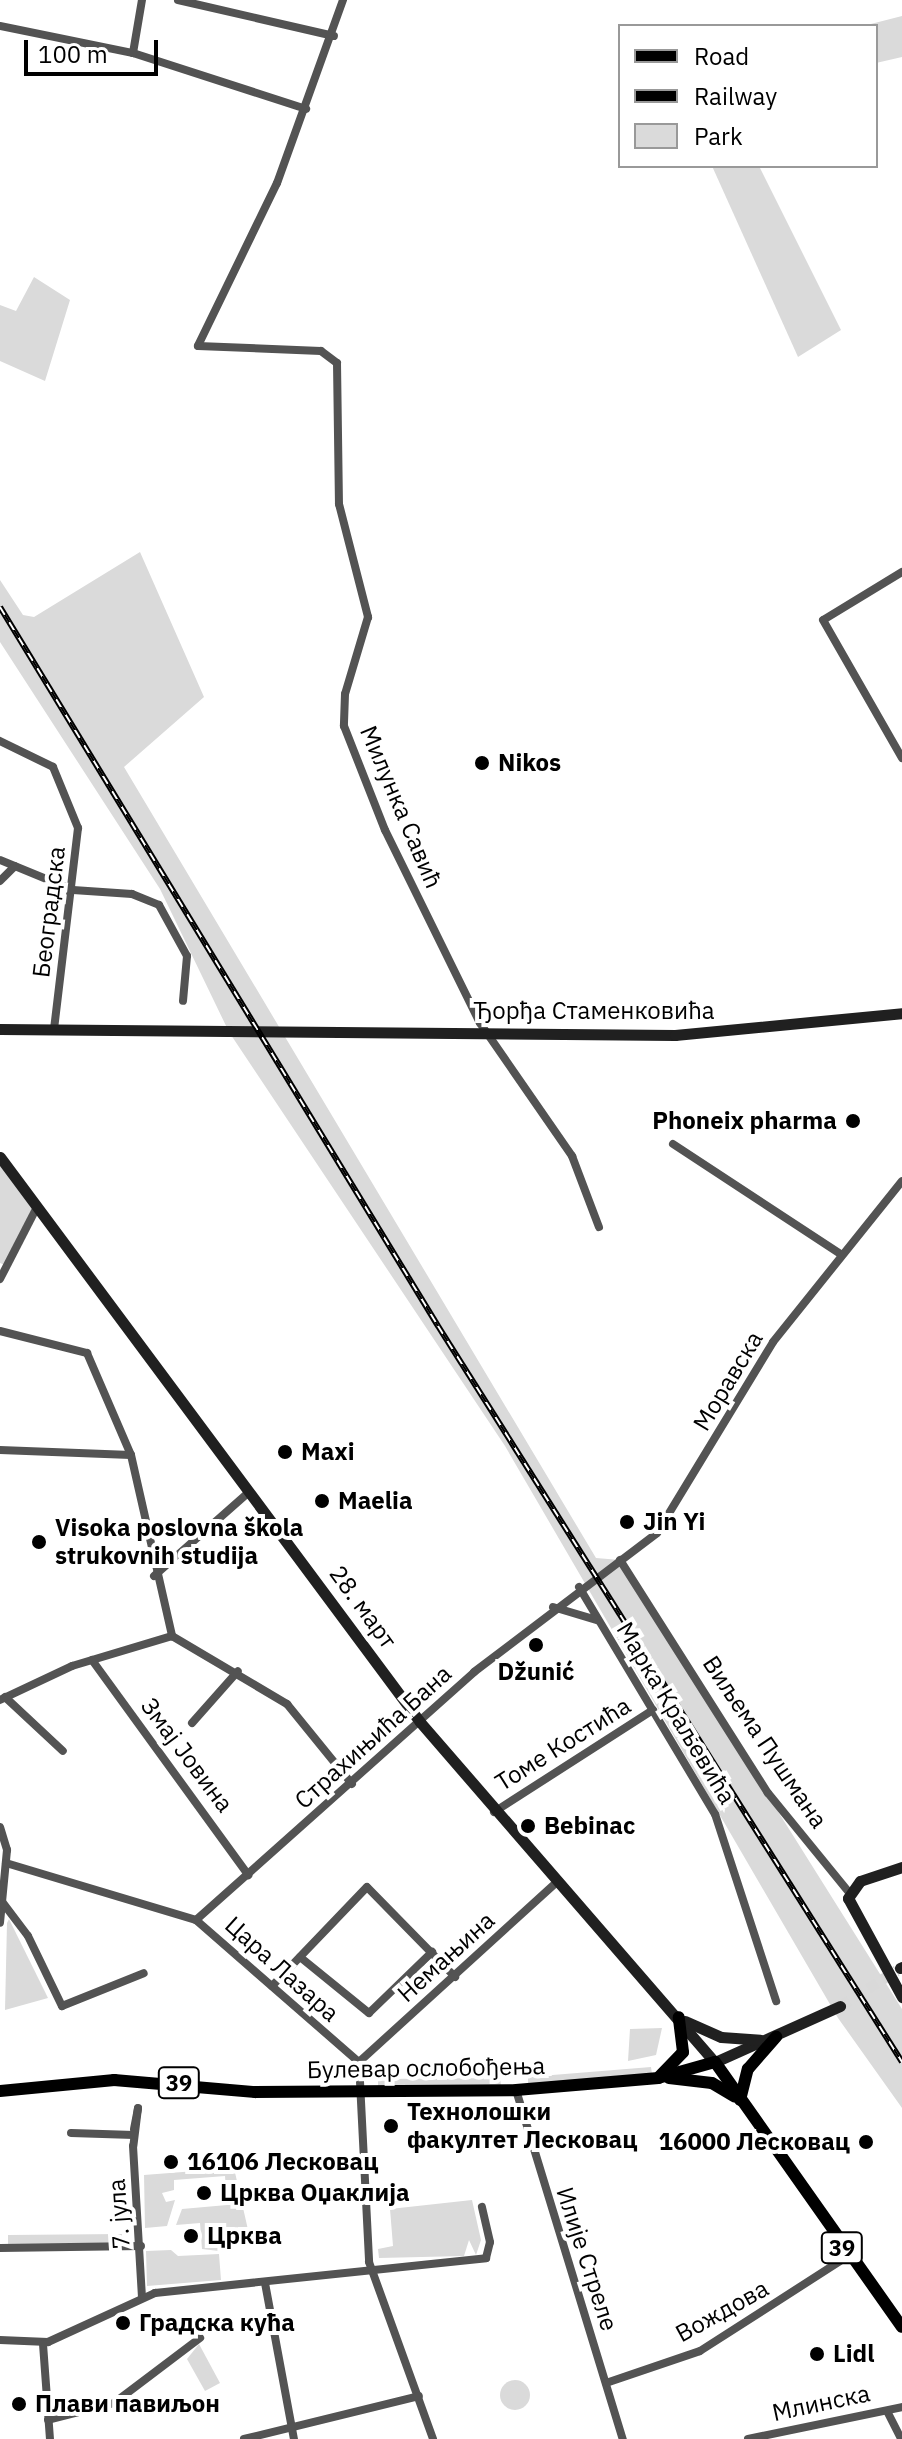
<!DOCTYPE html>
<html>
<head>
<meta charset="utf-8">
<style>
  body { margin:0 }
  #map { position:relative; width:902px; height:2439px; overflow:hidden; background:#fff; font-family:"IBM Plex Sans",sans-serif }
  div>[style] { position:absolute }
  .green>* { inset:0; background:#dadada }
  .round { border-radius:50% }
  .secondary-tunnel>* { height:11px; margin-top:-5.5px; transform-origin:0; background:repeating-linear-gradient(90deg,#d9d9d9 0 11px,transparent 0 16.5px) }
  .street>* { height:8px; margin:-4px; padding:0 4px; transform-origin:4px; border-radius:4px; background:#535353 }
  .secondary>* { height:11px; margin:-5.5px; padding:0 5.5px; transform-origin:5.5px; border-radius:5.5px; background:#202020 }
  .primary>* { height:12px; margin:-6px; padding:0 6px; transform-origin:6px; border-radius:6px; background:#000 }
  .rail>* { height:6px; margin-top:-3px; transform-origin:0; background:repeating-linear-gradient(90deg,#fff 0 9px,#000 0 18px); box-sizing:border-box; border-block:2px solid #000 }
  .dots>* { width:22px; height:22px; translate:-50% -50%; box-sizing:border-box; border:4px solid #fff; border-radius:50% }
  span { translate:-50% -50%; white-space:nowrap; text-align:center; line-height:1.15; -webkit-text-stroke:8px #fff; paint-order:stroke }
  .shield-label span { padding:2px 6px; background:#fff; border:2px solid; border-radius:6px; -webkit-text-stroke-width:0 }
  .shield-label { font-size:22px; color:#000; font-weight:700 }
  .poi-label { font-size:24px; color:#000; font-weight:700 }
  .left { translate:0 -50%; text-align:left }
  .right { translate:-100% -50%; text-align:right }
  .street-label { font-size:24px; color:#000 }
  .legend { position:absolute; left:618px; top:24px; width:260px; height:144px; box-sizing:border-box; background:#fff; border:2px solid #999; margin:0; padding:10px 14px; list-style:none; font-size:24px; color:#000 }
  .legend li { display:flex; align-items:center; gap:16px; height:40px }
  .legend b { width:40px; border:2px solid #999 }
  .scale { position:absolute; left:24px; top:40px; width:134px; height:36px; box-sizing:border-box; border:4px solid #000; border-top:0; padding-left:10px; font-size:24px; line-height:28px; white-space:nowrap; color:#000; -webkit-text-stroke:6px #fff; paint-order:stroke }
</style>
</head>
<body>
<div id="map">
  <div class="green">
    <i style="clip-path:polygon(902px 16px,902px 57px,876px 63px,876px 26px,863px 26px)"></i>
    <i style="clip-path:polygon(712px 166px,759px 166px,841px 330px,798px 357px)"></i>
    <i style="clip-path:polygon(34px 277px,70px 300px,45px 381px,0 361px,0 305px,16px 311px)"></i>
    <i style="clip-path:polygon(140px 552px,204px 697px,124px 767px,596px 1558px,620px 1560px,902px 2009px,902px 2108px,838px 2018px,505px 1446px,229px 1032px,160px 889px,0 642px,0 580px,23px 615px,34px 617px)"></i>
    <i style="clip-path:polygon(0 1157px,37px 1207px,7px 1266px,0 1263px)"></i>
    <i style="clip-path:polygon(9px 1919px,48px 1998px,5px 2010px,7px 1923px)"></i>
    <i style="clip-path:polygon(662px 2028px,656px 2055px,628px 2061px,630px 2029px)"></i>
    <i style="clip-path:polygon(651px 2067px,652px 2074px,528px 2084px,528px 2077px)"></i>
    <i style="clip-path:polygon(500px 2078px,501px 2085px,378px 2086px,378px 2079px)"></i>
    <i style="clip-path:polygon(234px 2168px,251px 2243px,228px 2245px,244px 2240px,236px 2232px,219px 2251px,202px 2249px,200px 2223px,176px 2225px,182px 2209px,227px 2205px,225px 2176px,174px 2180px,174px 2190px,162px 2193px,166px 2202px,175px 2200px,167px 2226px,145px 2228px,144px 2175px)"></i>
    <i style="clip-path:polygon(472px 2200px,481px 2240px,476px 2255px,469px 2240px,464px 2256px,379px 2258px,378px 2249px,393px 2246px,390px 2209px)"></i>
    <i style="clip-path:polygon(122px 2234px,122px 2245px,8px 2246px,8px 2235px)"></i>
    <i style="clip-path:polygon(171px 2250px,178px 2256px,219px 2254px,221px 2280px,147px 2286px,146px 2251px)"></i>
    <i style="clip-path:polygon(199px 2344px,220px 2383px,205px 2391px,187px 2359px)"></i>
    <i class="round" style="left:500px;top:2380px;width:30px;height:30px"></i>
  </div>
  <div class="secondary-tunnel">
    <i style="left:840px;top:2006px;width:67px;rotate:-32.3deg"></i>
  </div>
  <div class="street">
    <i style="left:178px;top:0;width:160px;rotate:13deg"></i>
    <i style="left:343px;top:0;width:195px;rotate:109.8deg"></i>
    <i style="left:277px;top:183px;width:181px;rotate:115.9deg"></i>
    <i style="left:198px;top:346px;width:123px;rotate:2.3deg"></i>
    <i style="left:321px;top:351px;width:20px;rotate:37deg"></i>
    <i style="left:337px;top:363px;width:141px;rotate:89.2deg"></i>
    <i style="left:339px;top:504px;width:117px;rotate:75.6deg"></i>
    <i style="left:368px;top:617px;width:80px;rotate:106.6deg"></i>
    <i style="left:345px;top:694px;width:32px;rotate:92deg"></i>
    <i style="left:344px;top:726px;width:112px;rotate:68.5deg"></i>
    <i style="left:385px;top:830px;width:215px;rotate:63.8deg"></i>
    <i style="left:480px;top:1023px;width:162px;rotate:55.3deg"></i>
    <i style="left:572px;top:1156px;width:76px;rotate:69.2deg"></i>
    <i style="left:0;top:26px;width:136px;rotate:11.5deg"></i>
    <i style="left:133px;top:53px;width:182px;rotate:17.9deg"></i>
    <i style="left:133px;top:53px;width:54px;rotate:-80.4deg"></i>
    <i style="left:902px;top:572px;width:92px;rotate:148.7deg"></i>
    <i style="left:823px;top:620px;width:159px;rotate:60.2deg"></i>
    <i style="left:0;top:741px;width:59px;rotate:26.1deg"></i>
    <i style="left:53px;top:767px;width:66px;rotate:67.7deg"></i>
    <i style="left:78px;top:828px;width:202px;rotate:96.8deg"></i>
    <i style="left:0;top:860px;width:79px;rotate:22.3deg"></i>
    <i style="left:73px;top:890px;width:59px;rotate:3.9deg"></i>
    <i style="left:132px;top:894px;width:29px;rotate:22deg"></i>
    <i style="left:159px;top:905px;width:58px;rotate:61.2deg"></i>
    <i style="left:187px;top:956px;width:45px;rotate:95.1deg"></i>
    <i style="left:0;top:881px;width:21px;rotate:-45deg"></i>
    <i style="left:673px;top:1144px;width:202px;rotate:33.3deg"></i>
    <i style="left:0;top:1279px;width:81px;rotate:-62.8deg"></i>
    <i style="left:0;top:1331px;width:90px;rotate:14.2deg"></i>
    <i style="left:87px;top:1353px;width:111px;rotate:66.7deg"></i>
    <i style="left:131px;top:1455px;width:186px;rotate:77.2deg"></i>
    <i style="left:0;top:1450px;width:131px;rotate:2.2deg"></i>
    <i style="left:620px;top:1560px;width:276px;rotate:57.6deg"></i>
    <i style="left:768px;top:1793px;width:127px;rotate:50.8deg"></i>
    <i style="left:154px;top:1576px;width:128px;rotate:-41.5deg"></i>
    <i style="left:579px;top:1587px;width:265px;rotate:59.1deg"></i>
    <i style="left:715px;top:1814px;width:197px;rotate:71.9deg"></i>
    <i style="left:553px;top:1607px;width:46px;rotate:16.5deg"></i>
    <i style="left:92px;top:1660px;width:266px;rotate:54deg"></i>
    <i style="left:5px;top:1697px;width:79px;rotate:43deg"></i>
    <i style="left:0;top:1700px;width:80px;rotate:-25.3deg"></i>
    <i style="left:72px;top:1666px;width:104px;rotate:-16.7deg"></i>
    <i style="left:172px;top:1636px;width:134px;rotate:30.6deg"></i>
    <i style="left:287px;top:1704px;width:103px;rotate:50.9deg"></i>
    <i style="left:192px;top:1723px;width:69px;rotate:-48.5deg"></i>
    <i style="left:494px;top:1812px;width:189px;rotate:-32.7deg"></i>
    <i style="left:0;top:1827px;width:24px;rotate:73deg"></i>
    <i style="left:7px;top:1850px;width:73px;rotate:95.5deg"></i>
    <i style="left:6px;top:1863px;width:198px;rotate:16.7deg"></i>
    <i style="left:196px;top:1920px;width:216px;rotate:41.1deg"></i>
    <i style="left:359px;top:2062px;width:200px;rotate:87.1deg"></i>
    <i style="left:369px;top:2262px;width:188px;rotate:70.1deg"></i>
    <i style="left:3px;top:1903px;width:41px;rotate:52.9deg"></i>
    <i style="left:28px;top:1936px;width:78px;rotate:64.1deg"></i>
    <i style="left:62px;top:2006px;width:88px;rotate:-21.9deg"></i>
    <i style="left:196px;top:1920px;width:373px;rotate:-41.7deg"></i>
    <i style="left:474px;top:1672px;width:230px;rotate:-37.2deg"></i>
    <i style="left:657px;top:1533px;width:223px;rotate:-58.7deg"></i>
    <i style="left:773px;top:1342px;width:206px;rotate:-51.3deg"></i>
    <i style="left:300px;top:1957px;width:89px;rotate:39.1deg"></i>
    <i style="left:369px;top:2013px;width:88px;rotate:-44.1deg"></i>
    <i style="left:272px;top:1986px;width:137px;rotate:-46.2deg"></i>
    <i style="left:367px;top:1887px;width:126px;rotate:45.6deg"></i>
    <i style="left:359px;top:2062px;width:269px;rotate:-42.3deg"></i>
    <i style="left:516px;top:2090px;width:365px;rotate:73deg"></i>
    <i style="left:134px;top:2129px;width:21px;rotate:-79deg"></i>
    <i style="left:138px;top:2108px;width:38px;rotate:97deg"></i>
    <i style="left:133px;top:2146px;width:150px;rotate:86.6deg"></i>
    <i style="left:71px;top:2133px;width:63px;rotate:1.8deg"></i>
    <i style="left:0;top:2248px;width:141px;rotate:-0.8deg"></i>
    <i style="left:265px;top:2283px;width:159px;rotate:79.5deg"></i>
    <i style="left:0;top:2340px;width:48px;rotate:2.4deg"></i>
    <i style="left:48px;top:2342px;width:118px;rotate:-24.6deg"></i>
    <i style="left:155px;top:2293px;width:333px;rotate:-6deg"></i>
    <i style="left:486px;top:2258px;width:16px;rotate:-76deg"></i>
    <i style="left:490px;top:2242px;width:36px;rotate:-103deg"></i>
    <i style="left:43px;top:2344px;width:95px;rotate:85.8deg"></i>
    <i style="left:606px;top:2383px;width:99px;rotate:-18.8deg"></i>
    <i style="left:700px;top:2351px;width:176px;rotate:-32.7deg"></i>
    <i style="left:888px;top:2413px;width:29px;rotate:63deg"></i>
    <i style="left:48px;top:2420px;width:68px;rotate:-14.4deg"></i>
    <i style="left:114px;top:2403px;width:108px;rotate:-37.1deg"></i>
    <i style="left:244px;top:2439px;width:180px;rotate:-13.8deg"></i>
    <i style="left:748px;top:2439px;width:157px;rotate:-11.7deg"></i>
  </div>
  <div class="secondary">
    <i style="left:0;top:1029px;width:675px;rotate:0.51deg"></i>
    <i style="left:675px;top:1035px;width:228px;rotate:-5.5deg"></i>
    <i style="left:0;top:1157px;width:704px;rotate:53.37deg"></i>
    <i style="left:420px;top:1722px;width:450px;rotate:49.1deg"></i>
    <i style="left:715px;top:2062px;width:137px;rotate:-24.1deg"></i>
    <i style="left:902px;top:1867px;width:44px;rotate:161.6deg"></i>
    <i style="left:860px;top:1881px;width:21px;rotate:125deg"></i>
    <i style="left:848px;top:1898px;width:113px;rotate:61.4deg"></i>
    <i style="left:900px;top:1968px;width:2px;rotate:-27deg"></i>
    <i style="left:685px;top:2021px;width:39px;rotate:24deg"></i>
    <i style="left:721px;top:2037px;width:39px;rotate:4deg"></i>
  </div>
  <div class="primary">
    <i style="left:660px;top:2076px;width:33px;rotate:-46deg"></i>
    <i style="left:683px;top:2052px;width:35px;rotate:-97deg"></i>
    <i style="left:669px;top:2078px;width:43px;rotate:6.6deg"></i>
    <i style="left:712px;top:2083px;width:26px;rotate:31deg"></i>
    <i style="left:0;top:2091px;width:115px;rotate:-5.5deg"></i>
    <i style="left:114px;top:2080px;width:142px;rotate:4.9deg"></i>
    <i style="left:255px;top:2092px;width:261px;rotate:-0.4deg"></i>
    <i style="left:516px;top:2090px;width:143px;rotate:-4.8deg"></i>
    <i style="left:658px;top:2078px;width:59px;rotate:-15.7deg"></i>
    <i style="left:715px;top:2062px;width:324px;rotate:54.8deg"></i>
    <i style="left:740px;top:2100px;width:32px;rotate:-76deg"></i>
    <i style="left:748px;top:2069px;width:43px;rotate:-48.8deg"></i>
  </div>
  <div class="rail">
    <i style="left:0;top:607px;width:842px;rotate:58.65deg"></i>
    <i style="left:438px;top:1326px;width:870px;rotate:57.77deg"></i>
  </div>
  <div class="dots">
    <i style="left:482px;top:763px;background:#000"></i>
    <i style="left:853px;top:1121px;background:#000"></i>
    <i style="left:285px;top:1452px;background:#000"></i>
    <i style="left:322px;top:1501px;background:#000"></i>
    <i style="left:627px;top:1522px;background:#000"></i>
    <i style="left:39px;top:1542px;background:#000"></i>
    <i style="left:536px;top:1645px;background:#000"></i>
    <i style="left:528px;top:1826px;background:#000"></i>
    <i style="left:391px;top:2126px;background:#000"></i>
    <i style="left:866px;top:2142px;background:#000"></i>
    <i style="left:171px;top:2162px;background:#000"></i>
    <i style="left:204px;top:2193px;background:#000"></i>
    <i style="left:191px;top:2236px;background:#000"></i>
    <i style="left:123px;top:2323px;background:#000"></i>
    <i style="left:817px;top:2354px;background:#000"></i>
    <i style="left:19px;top:2404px;background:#000"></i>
  </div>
  <div class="shield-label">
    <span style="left:179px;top:2083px">39</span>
    <span style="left:842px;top:2248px">39</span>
  </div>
  <div class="poi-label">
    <span class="left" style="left:498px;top:763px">Nikos</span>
    <span class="right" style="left:837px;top:1121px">Phoneix pharma</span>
    <span class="left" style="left:301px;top:1452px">Maxi</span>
    <span class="left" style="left:338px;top:1501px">Maelia</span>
    <span class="left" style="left:643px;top:1522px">Jin Yi</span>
    <span class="left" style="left:55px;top:1542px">Visoka poslovna škola<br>strukovnih studija</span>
    <span style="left:536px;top:1672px">Džunić</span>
    <span class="left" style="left:544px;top:1826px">Bebinac</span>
    <span class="left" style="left:407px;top:2126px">Технолошки<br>факултет Лесковац</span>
    <span class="right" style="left:850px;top:2142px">16000 Лесковац</span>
    <span class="left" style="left:187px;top:2162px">16106 Лесковац</span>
    <span class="left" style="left:220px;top:2193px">Црква Оџаклија</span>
    <span class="left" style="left:207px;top:2236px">Црква</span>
    <span class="left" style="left:139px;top:2323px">Градска кућа</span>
    <span class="left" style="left:833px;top:2354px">Lidl</span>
    <span class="left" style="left:35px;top:2404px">Плави павиљон</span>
  </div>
  <div class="street-label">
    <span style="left:401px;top:807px;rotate:67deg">Милунка Савић</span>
    <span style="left:49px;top:912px;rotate:-83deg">Београдска</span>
    <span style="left:594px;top:1011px">Ђорђа Стаменковића</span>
    <span style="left:728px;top:1381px;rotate:-59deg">Моравска</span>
    <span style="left:363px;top:1607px;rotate:54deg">28. март</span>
    <span style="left:676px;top:1713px;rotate:59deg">Марка Краљевића</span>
    <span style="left:373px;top:1737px;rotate:-42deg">Страхињића Бана</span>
    <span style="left:765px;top:1742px;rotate:56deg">Виљема Пушмана</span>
    <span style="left:563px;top:1744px;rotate:-32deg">Томе Костића</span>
    <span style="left:187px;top:1755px;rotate:53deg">Змај Јовина</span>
    <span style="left:446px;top:1957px;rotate:-42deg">Немањина</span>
    <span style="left:282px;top:1969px;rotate:42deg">Цара Лазара</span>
    <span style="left:426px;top:2068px;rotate:-1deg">Булевар ослобођења</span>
    <span style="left:119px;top:2214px;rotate:-94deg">7. јула</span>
    <span style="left:587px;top:2259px;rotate:72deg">Илије Стреле</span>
    <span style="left:722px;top:2311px;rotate:-29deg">Вождова</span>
    <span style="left:821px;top:2403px;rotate:-12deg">Млинска</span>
  </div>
  <ul class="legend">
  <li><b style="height:10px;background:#000"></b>Road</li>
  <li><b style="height:10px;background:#000"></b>Railway</li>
  <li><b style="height:22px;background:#dadada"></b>Park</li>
  </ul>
  <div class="scale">100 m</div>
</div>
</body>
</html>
